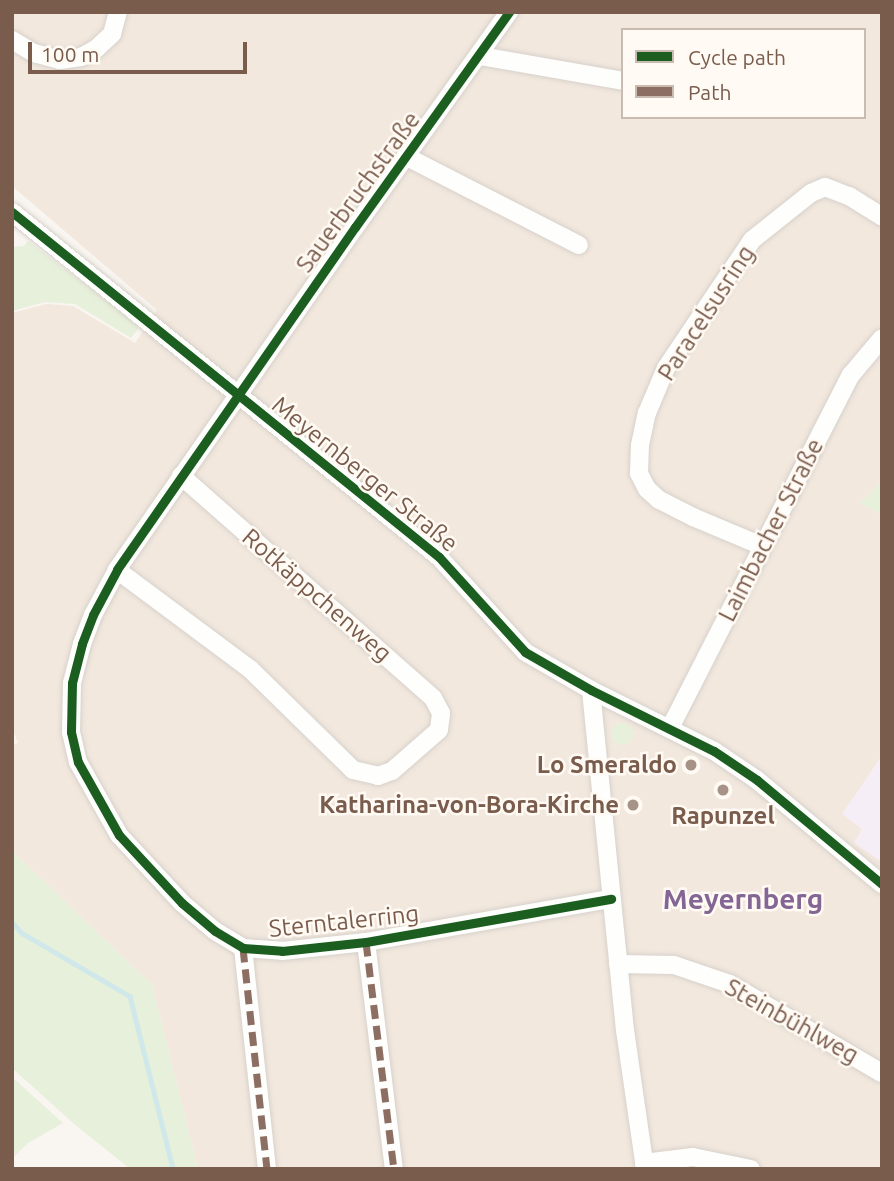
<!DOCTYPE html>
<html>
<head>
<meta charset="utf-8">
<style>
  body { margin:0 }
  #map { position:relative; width:894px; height:1181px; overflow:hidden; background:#f9f5f0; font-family:Ubuntu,sans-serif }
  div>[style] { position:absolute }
  .residential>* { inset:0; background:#f2e8de }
  .education>* { inset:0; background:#f6eef6 }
  .green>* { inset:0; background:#e7f0db }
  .round { border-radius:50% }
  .stream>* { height:4.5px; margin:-2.25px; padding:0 2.25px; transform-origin:2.25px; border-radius:2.25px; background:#d0e8ea }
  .roads { filter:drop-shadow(0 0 2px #d7d1cb) drop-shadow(0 0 2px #d7d1cb) }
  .minor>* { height:18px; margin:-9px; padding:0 9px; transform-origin:9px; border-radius:9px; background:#fefefd }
  .quiet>* { height:7px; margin-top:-3.5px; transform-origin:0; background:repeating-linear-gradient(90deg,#8d6e63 0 14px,transparent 0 21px) }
  .cycleway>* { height:9px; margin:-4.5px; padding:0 4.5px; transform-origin:4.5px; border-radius:4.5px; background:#1b5e20 }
  .dots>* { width:19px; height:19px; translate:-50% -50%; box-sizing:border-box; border:4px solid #fffaf3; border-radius:50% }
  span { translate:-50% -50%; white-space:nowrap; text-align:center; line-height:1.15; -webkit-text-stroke:5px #fffaf3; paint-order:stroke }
  .street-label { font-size:24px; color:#7a5c4d }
  .poi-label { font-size:24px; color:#7a5c4d; font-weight:700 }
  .right { translate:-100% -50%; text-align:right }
  .quarter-label { font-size:28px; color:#846695; font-weight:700 }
  .frame { position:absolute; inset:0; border:14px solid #7a5c4d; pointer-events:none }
  .legend { position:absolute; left:621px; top:28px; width:245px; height:91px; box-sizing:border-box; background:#fffaf3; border:2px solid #cabbb1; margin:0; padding:9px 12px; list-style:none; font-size:21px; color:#7a5c4d }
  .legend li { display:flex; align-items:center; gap:14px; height:35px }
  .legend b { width:35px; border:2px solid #cabbb1 }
  .scale { position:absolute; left:28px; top:42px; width:219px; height:32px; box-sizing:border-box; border:4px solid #7a5c4d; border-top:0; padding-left:9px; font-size:21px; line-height:24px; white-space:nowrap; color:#7a5c4d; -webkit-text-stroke:5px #fffaf3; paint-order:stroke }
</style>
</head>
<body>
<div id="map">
  <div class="residential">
    <i style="clip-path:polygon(evenodd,12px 12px,882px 12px,882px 481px,861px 503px,882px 515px,882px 1169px,198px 1169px,152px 985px,12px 851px,12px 745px,18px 743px,12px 728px,12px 313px,46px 304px,73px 306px,135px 343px,157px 310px,12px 186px,12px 12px,623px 30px,864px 30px,864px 117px,623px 117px,623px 30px)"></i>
  </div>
  <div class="education">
    <i style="clip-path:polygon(881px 757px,882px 757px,882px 862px,854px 843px,862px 829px,842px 814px)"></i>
  </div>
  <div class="green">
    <i style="clip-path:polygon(28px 241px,140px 326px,131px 338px,75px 304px,45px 302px,12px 311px,12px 247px,24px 246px)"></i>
    <i style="clip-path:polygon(882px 481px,882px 515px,860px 503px)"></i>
    <i class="round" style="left:611px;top:723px;width:22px;height:22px"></i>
    <i style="clip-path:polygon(12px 851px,152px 985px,198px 1169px,129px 1168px,73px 1123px,12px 1068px)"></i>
    <i style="clip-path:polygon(12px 1077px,63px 1123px,28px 1143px,12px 1159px)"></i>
  </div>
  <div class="stream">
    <i style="left:12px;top:922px;width:15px;rotate:48deg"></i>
    <i style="left:22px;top:933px;width:125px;rotate:30.3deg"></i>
    <i style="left:130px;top:996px;width:178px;rotate:76deg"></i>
  </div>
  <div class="roads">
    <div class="minor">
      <i style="left:509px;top:12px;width:264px;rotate:125.6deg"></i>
      <i style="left:355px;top:227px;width:417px;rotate:124.8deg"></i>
      <i style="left:117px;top:570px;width:51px;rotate:118.1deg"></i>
      <i style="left:93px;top:615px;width:31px;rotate:111deg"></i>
      <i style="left:82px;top:644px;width:40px;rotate:104.4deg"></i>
      <i style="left:72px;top:683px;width:49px;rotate:91.2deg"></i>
      <i style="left:71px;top:732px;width:31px;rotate:77deg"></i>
      <i style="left:78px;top:762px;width:84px;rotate:60.7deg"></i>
      <i style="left:119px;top:835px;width:93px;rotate:47.2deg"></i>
      <i style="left:182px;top:903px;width:43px;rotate:40.3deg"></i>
      <i style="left:215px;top:931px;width:33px;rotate:31deg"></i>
      <i style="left:243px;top:948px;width:39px;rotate:4deg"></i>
      <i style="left:282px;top:951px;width:84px;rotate:-6.1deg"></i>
      <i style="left:366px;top:942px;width:249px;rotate:-10deg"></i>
      <i style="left:12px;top:40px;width:26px;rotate:31deg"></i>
      <i style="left:34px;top:53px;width:27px;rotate:15deg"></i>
      <i style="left:60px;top:60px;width:21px;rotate:-8deg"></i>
      <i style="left:81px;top:57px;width:18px;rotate:-29deg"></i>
      <i style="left:97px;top:48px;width:21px;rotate:-43deg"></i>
      <i style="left:112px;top:34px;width:23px;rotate:-75deg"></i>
      <i style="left:480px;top:56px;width:145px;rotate:9.9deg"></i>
      <i style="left:407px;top:157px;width:193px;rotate:27.1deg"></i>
      <i style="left:12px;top:212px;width:549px;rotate:38.94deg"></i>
      <i style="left:439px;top:557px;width:128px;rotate:47.8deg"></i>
      <i style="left:525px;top:652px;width:76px;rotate:29.9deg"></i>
      <i style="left:591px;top:690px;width:137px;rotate:26.4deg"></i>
      <i style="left:714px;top:751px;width:52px;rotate:34deg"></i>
      <i style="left:757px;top:780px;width:163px;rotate:39.8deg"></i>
      <i style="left:762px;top:546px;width:75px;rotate:-157.2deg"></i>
      <i style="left:693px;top:517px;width:38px;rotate:-153deg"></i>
      <i style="left:659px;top:500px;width:16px;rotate:-137deg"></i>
      <i style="left:647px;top:489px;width:18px;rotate:-117deg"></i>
      <i style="left:639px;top:473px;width:28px;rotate:-88deg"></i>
      <i style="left:640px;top:445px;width:33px;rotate:-78deg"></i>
      <i style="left:647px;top:413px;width:49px;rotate:-67.1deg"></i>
      <i style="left:666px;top:368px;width:154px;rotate:-56.1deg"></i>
      <i style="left:752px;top:240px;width:75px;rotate:-38.5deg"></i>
      <i style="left:811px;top:193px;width:15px;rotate:-23deg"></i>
      <i style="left:825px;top:187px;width:26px;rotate:21deg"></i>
      <i style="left:849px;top:196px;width:39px;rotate:32deg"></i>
      <i style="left:117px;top:570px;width:166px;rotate:36.7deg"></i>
      <i style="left:250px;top:669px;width:144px;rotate:44.4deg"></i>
      <i style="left:353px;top:770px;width:26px;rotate:13deg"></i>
      <i style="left:378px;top:776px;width:15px;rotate:-20deg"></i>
      <i style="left:392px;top:771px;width:62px;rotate:-41.1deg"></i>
      <i style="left:439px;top:730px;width:17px;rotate:-83deg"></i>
      <i style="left:441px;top:713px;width:17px;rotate:-118deg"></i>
      <i style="left:433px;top:698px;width:336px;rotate:-138.6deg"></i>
      <i style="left:591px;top:690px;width:342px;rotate:84.3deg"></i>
      <i style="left:625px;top:1030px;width:140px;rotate:81.8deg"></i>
      <i style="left:670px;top:728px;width:397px;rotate:-62.9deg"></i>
      <i style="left:851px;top:375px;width:48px;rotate:-50deg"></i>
      <i style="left:366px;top:942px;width:229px;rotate:83deg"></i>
      <i style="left:243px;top:948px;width:222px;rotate:83.8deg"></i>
      <i style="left:618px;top:964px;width:56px;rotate:1deg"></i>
      <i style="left:674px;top:965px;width:59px;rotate:18.7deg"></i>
      <i style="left:730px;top:984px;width:176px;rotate:30.4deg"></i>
      <i style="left:644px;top:1163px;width:49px;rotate:-7deg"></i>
      <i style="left:693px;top:1157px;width:59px;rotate:11.7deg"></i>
    </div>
  </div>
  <div class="quiet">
    <i style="left:366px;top:942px;width:229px;rotate:83deg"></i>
    <i style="left:243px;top:948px;width:222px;rotate:83.8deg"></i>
  </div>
  <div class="cycleway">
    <i style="left:509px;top:12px;width:264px;rotate:125.6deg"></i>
    <i style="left:355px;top:227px;width:417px;rotate:124.8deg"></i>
    <i style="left:117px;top:570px;width:51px;rotate:118.1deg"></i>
    <i style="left:93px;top:615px;width:31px;rotate:111deg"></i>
    <i style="left:82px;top:644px;width:40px;rotate:104.4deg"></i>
    <i style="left:72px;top:683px;width:49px;rotate:91.2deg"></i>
    <i style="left:71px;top:732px;width:31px;rotate:77deg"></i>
    <i style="left:78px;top:762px;width:84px;rotate:60.7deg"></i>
    <i style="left:119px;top:835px;width:93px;rotate:47.2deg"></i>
    <i style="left:182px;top:903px;width:43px;rotate:40.3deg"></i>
    <i style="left:215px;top:931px;width:33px;rotate:31deg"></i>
    <i style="left:243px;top:948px;width:39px;rotate:4deg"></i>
    <i style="left:282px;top:951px;width:84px;rotate:-6.1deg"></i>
    <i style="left:366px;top:942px;width:249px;rotate:-10deg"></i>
    <i style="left:12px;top:212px;width:549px;rotate:38.94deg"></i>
    <i style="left:439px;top:557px;width:128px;rotate:47.8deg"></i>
    <i style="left:525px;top:652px;width:76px;rotate:29.9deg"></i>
    <i style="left:591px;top:690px;width:137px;rotate:26.4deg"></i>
    <i style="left:714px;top:751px;width:52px;rotate:34deg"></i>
    <i style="left:757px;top:780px;width:163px;rotate:39.8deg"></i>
  </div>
  <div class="dots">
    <i style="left:691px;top:765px;background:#a69286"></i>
    <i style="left:723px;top:790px;background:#a69286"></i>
    <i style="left:633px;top:805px;background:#a69286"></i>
  </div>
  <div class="street-label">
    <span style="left:358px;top:192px;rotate:-54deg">Sauerbruchstraße</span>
    <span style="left:706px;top:313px;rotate:-57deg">Paracelsusring</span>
    <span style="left:365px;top:474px;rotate:39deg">Meyernberger Straße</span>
    <span style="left:771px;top:530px;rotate:-63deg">Laimbacher Straße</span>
    <span style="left:317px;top:595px;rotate:41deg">Rotkäppchenweg</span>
    <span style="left:344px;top:921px;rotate:-6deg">Sterntalerring</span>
    <span style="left:792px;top:1021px;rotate:29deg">Steinbühlweg</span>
  </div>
  <div class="poi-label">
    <span class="right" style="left:677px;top:765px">Lo Smeraldo</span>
    <span class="right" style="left:619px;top:805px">Katharina-von-Bora-Kirche</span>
    <span style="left:723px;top:816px">Rapunzel</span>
  </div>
  <div class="quarter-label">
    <span style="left:743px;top:899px">Meyernberg</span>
  </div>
  <div class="frame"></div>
  <ul class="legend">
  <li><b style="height:9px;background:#1b5e20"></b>Cycle path</li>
  <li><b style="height:9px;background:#8d6e63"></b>Path</li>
  </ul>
  <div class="scale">100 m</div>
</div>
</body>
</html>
